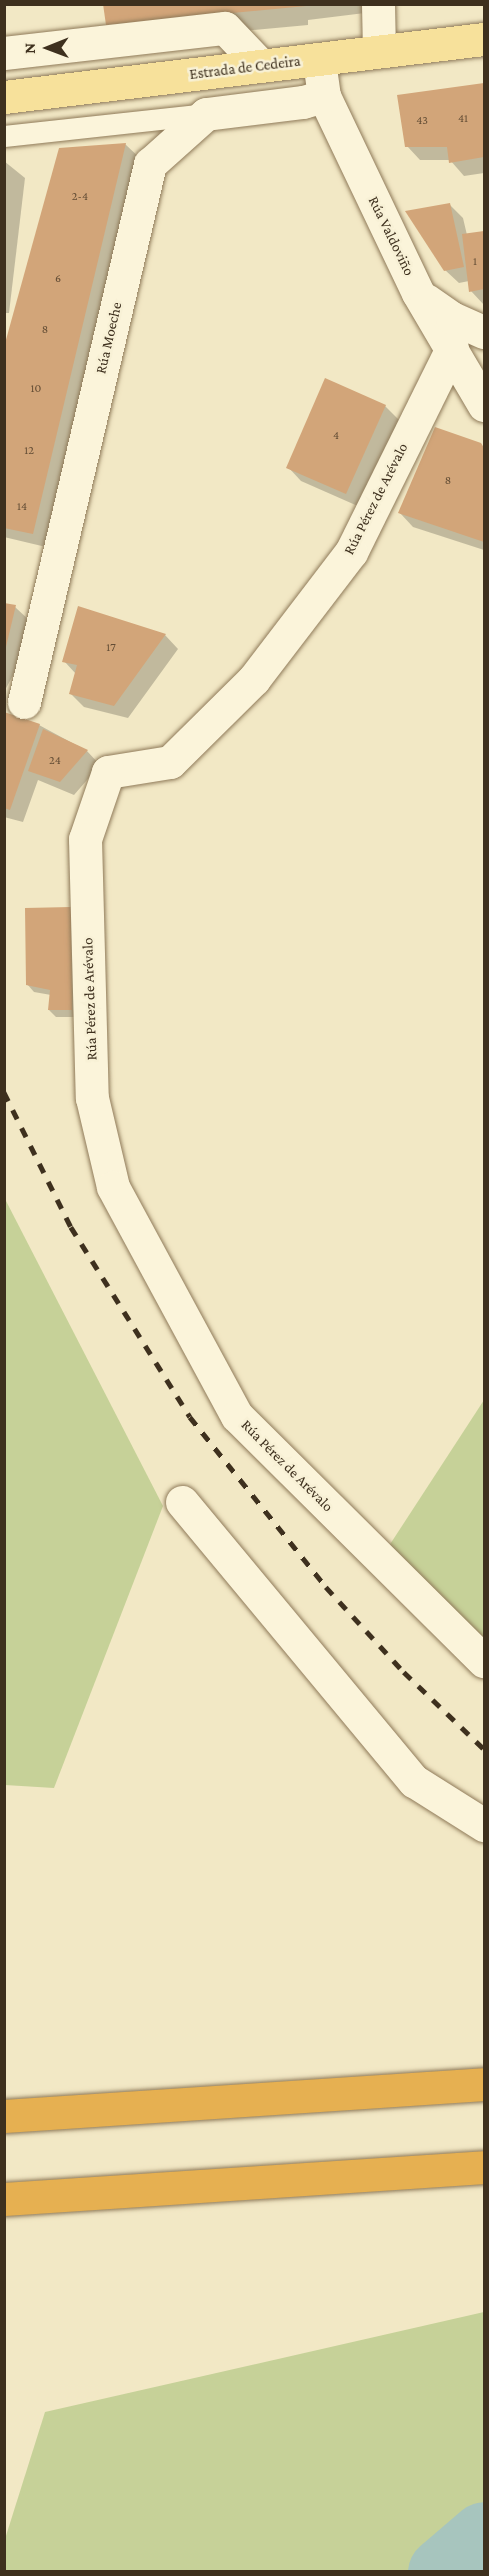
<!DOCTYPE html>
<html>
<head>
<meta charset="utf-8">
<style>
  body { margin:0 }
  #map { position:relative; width:489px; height:2576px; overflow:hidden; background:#f2e8c5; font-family:"Crimson Pro",serif }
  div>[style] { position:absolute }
  .green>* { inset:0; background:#c6d198 }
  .shadow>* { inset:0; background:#0003 }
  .river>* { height:69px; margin:-34.5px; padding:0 34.5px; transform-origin:34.5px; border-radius:34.5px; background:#a7c5be }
  .building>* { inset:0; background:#d2a579 }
  .roads { filter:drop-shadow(0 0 2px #8f7a59) drop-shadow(0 0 2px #8f7a59) }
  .lane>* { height:21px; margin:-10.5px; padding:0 10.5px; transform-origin:10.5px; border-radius:10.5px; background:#fbf4da }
  .street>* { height:33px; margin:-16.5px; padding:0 16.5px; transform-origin:16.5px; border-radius:16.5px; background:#fbf4da }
  .primary>* { height:33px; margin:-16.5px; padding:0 16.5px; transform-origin:16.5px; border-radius:16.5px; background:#f7e19b }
  .highway>* { height:33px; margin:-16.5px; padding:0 16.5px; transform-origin:16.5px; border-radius:16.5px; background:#e6b051 }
  .rail>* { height:4.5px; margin-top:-2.25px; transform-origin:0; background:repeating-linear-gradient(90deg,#3e301e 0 10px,transparent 0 20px) }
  span { translate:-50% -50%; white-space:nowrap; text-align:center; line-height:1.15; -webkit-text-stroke:5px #f8f1d6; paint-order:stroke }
  .number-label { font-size:12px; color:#634d35 }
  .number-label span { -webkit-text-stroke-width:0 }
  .street-label { font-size:15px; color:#3e301e }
  .frame { position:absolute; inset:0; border:6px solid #3e301e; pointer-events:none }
  .north { position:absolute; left:18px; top:18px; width:60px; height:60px; -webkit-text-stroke:4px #f8f1d6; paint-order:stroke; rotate:269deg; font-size:16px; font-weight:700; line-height:24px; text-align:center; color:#3e301e }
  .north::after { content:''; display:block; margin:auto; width:21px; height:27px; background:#3e301e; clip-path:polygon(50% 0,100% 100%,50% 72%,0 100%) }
</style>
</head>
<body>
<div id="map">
  <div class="green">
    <i style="clip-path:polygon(5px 1199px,163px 1506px,54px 1788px,5px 1785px)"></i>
    <i style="clip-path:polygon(484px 1400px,484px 1651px,372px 1572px)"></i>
    <i style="clip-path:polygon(484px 2312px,484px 2571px,5px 2571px,5px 2539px,45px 2412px)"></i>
  </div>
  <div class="shadow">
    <i style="clip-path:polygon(104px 4px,373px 4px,373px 12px,308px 20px,308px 25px,125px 42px)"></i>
    <i style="clip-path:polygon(484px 85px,484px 173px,464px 176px,450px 160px,420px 160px,407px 146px,398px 97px)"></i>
    <i style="clip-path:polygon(125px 144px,143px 161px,46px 547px,4px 537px,4px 348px)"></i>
    <i style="clip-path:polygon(4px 161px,25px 178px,9px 313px,4px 313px)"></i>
    <i style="clip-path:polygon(449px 204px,463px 218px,467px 235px,484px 233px,484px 305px,471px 291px,469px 281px,459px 283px,445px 270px)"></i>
    <i style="clip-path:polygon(385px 406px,399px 420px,360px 507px,301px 481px,288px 467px)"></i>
    <i style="clip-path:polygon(481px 444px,484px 448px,484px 550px,413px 527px,400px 513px)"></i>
    <i style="clip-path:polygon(4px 604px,15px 607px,29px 620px,18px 666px,4px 692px)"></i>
    <i style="clip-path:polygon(165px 635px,178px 649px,128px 718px,84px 707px,71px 694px,76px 674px,64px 661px)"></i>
    <i style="clip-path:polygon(4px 713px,39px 725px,87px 751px,100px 765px,74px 795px,38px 780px,23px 822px,4px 817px)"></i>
    <i style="clip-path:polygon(70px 909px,79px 1017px,56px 1017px,49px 1010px,51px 995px,34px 992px,27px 984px,26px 910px)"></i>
  </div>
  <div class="river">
    <i style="left:442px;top:2572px;width:55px;rotate:-40.6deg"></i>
  </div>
  <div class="building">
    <i style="clip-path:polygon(103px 4px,306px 4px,306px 6px,106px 25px)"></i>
    <i style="clip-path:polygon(484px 83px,484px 157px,449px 163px,447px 147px,405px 147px,397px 95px)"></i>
    <i style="clip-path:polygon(126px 143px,33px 534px,4px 528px,4px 347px,59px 148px)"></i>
    <i style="clip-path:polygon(450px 203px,464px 267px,444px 271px,405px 211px)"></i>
    <i style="clip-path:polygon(484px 231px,484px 289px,469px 292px,462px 234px)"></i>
    <i style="clip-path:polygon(325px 378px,386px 405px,346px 494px,286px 468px)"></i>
    <i style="clip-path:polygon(435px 427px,481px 443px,484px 448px,484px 542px,398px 513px)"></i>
    <i style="clip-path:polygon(4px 603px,16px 605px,5px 651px,4px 651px)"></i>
    <i style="clip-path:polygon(78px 606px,166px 634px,114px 706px,69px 694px,77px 665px,62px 662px)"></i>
    <i style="clip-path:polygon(4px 712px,40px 724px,10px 810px,4px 808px)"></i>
    <i style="clip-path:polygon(43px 729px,88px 750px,60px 782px,28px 771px)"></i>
    <i style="clip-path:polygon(71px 907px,72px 1010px,48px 1010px,50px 990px,26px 985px,25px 908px)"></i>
  </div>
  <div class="roads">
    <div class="lane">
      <i style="left:4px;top:136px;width:202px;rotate:-6.2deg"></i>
    </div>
    <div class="street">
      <i style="left:378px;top:4px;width:47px;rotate:88.8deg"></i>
      <i style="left:4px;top:53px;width:222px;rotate:-6.5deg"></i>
      <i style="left:225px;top:28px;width:52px;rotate:46.5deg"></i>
      <i style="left:321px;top:75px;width:21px;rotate:82deg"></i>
      <i style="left:324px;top:96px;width:218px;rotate:64.5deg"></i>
      <i style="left:418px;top:293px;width:130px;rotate:59.5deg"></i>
      <i style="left:426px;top:300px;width:32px;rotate:35deg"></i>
      <i style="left:452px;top:318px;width:35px;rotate:24deg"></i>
      <i style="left:452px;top:348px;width:228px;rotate:116.3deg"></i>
      <i style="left:351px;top:552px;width:160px;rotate:127.4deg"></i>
      <i style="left:254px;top:679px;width:118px;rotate:135.3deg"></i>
      <i style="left:170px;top:762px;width:63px;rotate:170.8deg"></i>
      <i style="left:108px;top:772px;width:71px;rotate:108.9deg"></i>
      <i style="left:85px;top:839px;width:259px;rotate:88.5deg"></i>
      <i style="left:92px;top:1098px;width:91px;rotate:76.7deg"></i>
      <i style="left:113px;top:1187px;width:260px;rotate:61.6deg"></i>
      <i style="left:237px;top:1416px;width:348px;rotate:44.8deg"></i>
      <i style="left:24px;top:702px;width:553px;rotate:-76.82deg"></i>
      <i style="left:150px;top:164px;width:75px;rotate:-41.8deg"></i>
      <i style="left:206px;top:114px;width:98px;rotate:-7.1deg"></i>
      <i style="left:303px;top:102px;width:22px;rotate:-16deg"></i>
      <i style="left:182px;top:1502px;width:363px;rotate:50.3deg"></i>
      <i style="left:414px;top:1781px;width:83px;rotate:32.2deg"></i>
    </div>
    <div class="primary">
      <i style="left:4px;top:97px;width:483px;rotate:-6.9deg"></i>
    </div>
    <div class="highway">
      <i style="left:4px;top:2116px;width:481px;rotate:-3.8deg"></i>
      <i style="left:4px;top:2199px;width:481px;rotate:-3.8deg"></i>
    </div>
  </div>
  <div class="rail">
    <i style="left:4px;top:1092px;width:151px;rotate:63.6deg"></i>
    <i style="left:71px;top:1227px;width:224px;rotate:57.9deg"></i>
    <i style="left:190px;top:1417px;width:218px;rotate:51.3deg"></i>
    <i style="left:326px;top:1587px;width:115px;rotate:47.5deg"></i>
    <i style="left:404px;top:1672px;width:111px;rotate:43.9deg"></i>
  </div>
  <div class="number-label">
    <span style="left:463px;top:119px">41</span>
    <span style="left:422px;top:121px">43</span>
    <span style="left:80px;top:197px">2-4</span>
    <span style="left:475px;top:262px">1</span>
    <span style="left:58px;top:279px">6</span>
    <span style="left:45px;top:330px">8</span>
    <span style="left:36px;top:389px">10</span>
    <span style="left:336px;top:436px">4</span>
    <span style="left:29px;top:451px">12</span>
    <span style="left:448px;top:481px">8</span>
    <span style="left:22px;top:507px">14</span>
    <span style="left:111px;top:648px">17</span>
    <span style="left:55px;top:761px">24</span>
  </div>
  <div class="street-label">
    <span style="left:245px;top:68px;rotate:-7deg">Estrada de Cedeira</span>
    <span style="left:391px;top:236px;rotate:64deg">Rúa Valdoviño</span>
    <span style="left:109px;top:338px;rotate:-77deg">Rúa Moeche</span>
    <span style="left:376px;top:499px;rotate:-63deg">Rúa Pérez de Arévalo</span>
    <span style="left:90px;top:999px;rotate:-92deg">Rúa Pérez de Arévalo</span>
    <span style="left:287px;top:1466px;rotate:45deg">Rúa Pérez de Arévalo</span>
  </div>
  <div class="frame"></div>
  <div class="north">N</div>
</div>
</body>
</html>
